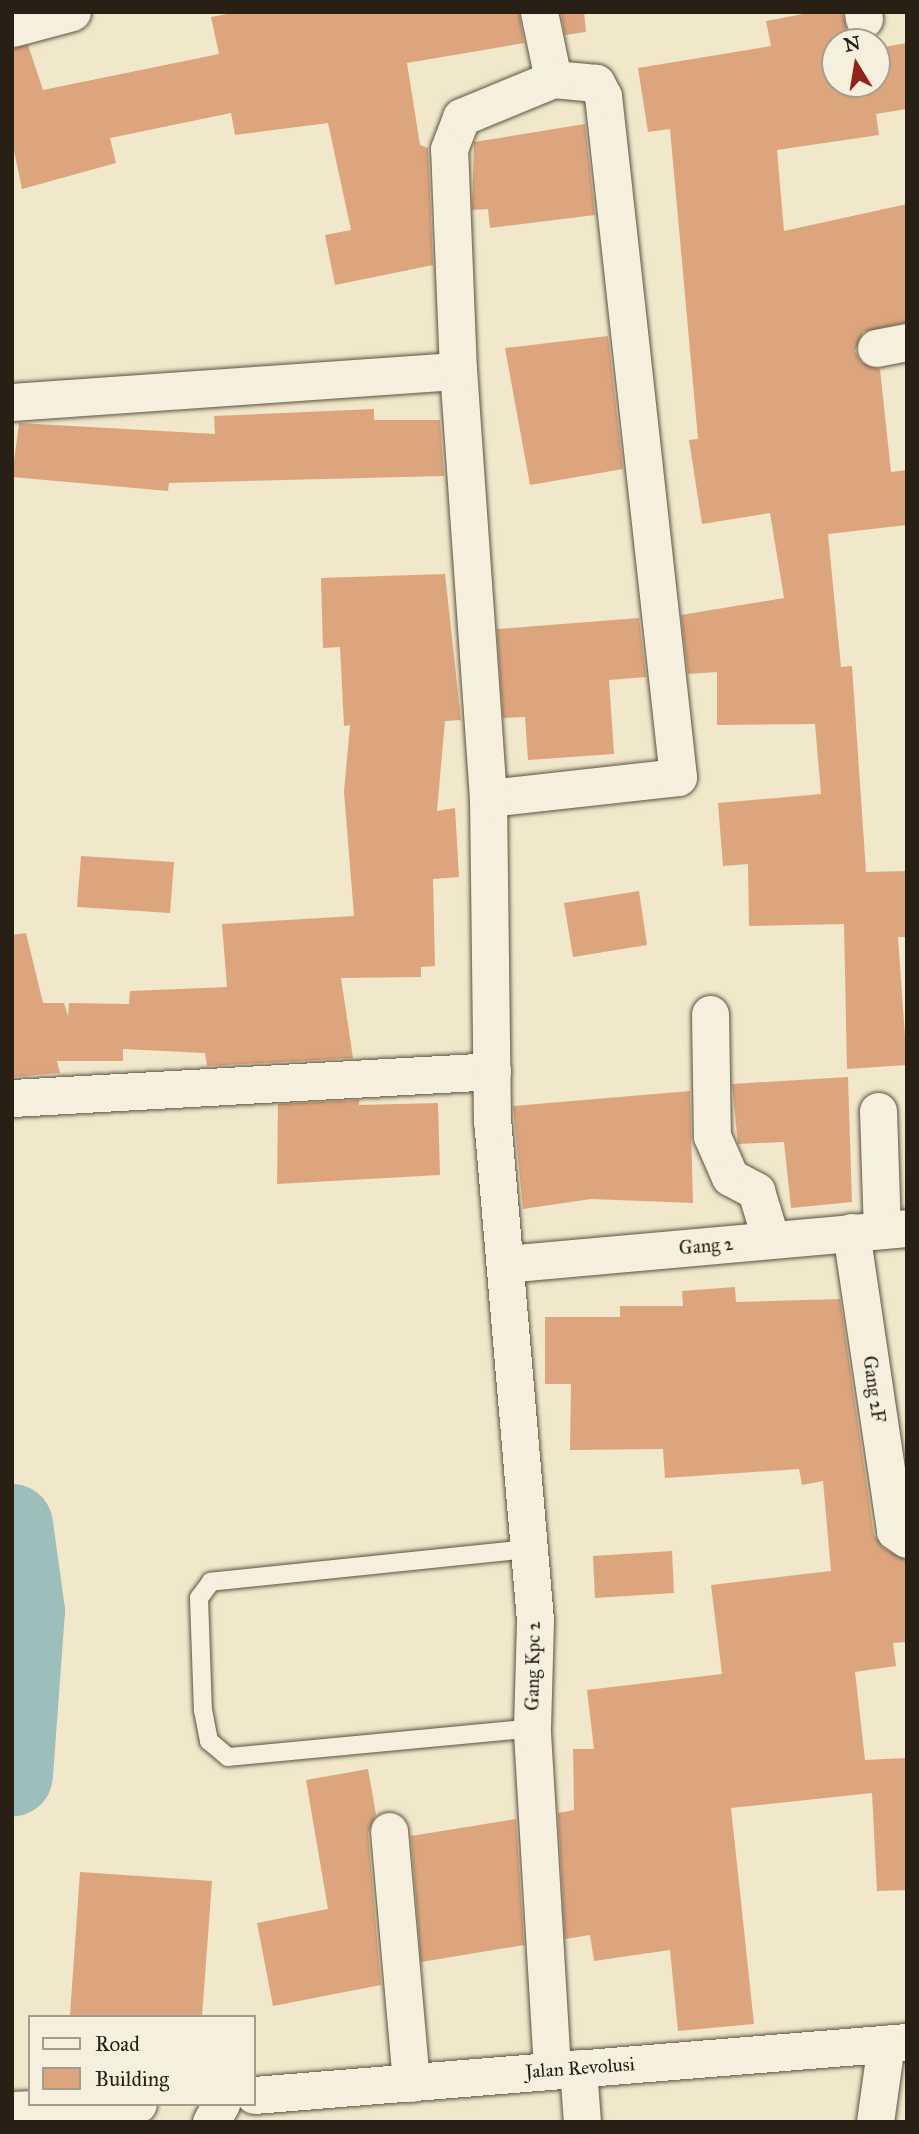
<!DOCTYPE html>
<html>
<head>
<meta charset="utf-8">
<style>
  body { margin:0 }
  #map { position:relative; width:919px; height:2134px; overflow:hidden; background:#f1e7ca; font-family:"IM FELL Great Primer",serif }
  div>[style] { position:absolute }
  .river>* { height:82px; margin:-41px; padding:0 41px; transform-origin:41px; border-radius:41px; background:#9cbfbc }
  .building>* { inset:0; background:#dda57e }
  .roads { filter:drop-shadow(0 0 2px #5b5242) drop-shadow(0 0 2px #5b5242) }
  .service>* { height:18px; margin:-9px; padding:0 9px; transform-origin:9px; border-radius:9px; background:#f6efdd }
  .minor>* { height:37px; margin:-18.5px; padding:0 18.5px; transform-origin:18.5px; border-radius:18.5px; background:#f6efdd }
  span { translate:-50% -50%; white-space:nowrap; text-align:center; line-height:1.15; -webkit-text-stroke:5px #f6efdd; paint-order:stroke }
  .street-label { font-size:19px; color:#292015 }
  .frame { position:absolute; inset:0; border:14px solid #292015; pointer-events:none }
  .legend { position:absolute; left:28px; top:2015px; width:228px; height:91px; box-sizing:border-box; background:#f6efdd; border:2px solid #a49c8d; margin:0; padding:9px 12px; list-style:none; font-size:21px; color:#292015 }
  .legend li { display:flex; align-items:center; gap:14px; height:35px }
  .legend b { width:35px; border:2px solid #a49c8d }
  .north { position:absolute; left:821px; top:28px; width:70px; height:70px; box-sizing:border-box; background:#f6efdd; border:2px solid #a49c8d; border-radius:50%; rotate:349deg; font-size:19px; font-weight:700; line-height:28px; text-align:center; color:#292015 }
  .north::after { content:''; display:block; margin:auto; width:24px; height:32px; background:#8f2418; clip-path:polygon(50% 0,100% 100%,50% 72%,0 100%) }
</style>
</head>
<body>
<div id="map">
  <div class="river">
    <i style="left:12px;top:1525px;width:87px;rotate:82.1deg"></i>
    <i style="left:24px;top:1611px;width:165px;rotate:94.2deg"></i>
  </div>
  <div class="building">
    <i style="clip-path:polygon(238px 12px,519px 12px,524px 43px,407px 63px,420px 145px,428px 148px,433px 265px,335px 285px,325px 235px,351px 230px,328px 123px,235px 135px,231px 113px,110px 138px,116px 163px,22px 189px,12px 141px,12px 48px,28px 45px,43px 90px,219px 54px,211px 17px)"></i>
    <i style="clip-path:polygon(561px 12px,584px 12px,586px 32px,565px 35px)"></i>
    <i style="clip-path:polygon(814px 12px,842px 12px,847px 31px,858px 39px,835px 42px,835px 84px,877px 84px,877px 48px,907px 43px,907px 109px,876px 114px,879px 135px,777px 150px,784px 231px,907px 204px,907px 322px,863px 332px,855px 351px,861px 362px,880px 369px,891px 472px,907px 470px,907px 525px,828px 534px,841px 667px,852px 666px,866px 872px,907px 871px,907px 937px,898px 937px,907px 1065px,847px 1069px,844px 924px,749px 926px,748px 864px,723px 866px,718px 803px,821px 794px,815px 724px,717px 725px,717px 672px,688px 674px,681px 615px,784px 598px,770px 513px,702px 524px,689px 440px,698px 439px,670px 129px,648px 132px,638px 68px,771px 46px,766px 21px)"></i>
    <i style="clip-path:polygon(585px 124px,595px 215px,490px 228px,488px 209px,472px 210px,474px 142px)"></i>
    <i style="clip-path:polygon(608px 336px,623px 469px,530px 485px,505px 348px)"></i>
    <i style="clip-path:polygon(374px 409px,374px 420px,440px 420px,444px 476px,169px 483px,168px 491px,12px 477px,19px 423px,215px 434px,214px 416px)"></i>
    <i style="clip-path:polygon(445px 574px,461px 720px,445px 721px,437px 811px,455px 808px,459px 877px,433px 879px,435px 966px,421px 967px,421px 977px,341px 978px,353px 1058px,207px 1066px,205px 1053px,123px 1049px,123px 1061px,57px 1061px,60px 1073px,12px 1077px,12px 935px,26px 933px,43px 1003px,64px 1003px,68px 1016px,69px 1003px,129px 1004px,130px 991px,227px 987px,222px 924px,354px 916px,344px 792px,350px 725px,344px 726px,340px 647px,323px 648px,321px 578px)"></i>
    <i style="clip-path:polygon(639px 618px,646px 677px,609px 680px,614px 754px,528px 760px,525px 717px,503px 718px,497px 629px)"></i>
    <i style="clip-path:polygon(81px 856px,174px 862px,170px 913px,77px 907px)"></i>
    <i style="clip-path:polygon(639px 891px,647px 945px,573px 957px,564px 903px)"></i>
    <i style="clip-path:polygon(848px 1077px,852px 1202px,791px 1208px,784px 1142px,738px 1144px,732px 1084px)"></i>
    <i style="clip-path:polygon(690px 1091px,693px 1203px,591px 1199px,523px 1209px,513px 1106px)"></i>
    <i style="clip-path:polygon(359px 1100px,359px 1105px,438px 1103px,440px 1175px,277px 1184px,278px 1104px)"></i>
    <i style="clip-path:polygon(735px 1287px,736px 1302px,840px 1299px,874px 1535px,883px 1548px,907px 1560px,907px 1642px,893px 1643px,896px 1666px,855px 1672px,865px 1760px,907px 1758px,907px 1890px,877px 1891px,872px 1793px,731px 1808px,754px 2024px,678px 2031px,670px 1950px,594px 1961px,590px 1935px,565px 1939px,558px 1813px,574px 1810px,573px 1749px,594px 1749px,587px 1690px,722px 1674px,711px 1585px,831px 1571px,823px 1481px,802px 1485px,799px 1469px,665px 1478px,663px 1449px,570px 1450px,571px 1384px,545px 1384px,545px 1317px,620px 1317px,620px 1306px,683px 1306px,682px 1291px)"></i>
    <i style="clip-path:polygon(672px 1551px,674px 1593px,595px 1598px,593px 1556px)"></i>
    <i style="clip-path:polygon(368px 1769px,376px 1814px,368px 1833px,381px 1985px,273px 2006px,257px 1923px,328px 1909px,306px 1780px)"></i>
    <i style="clip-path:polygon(516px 1819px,524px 1945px,421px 1962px,411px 1836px)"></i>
    <i style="clip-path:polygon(80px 1872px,212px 1881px,202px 2017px,70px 2015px)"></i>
  </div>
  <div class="roads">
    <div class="service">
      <i style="left:528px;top:1549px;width:319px;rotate:174.1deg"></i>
      <i style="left:211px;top:1582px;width:20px;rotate:127deg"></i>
      <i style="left:199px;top:1598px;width:112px;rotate:88deg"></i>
      <i style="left:203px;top:1710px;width:32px;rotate:79deg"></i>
      <i style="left:209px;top:1741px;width:25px;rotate:40deg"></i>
      <i style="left:228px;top:1757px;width:305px;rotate:-5.4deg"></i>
    </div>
    <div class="minor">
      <i style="left:863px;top:12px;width:7px;rotate:82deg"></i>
      <i style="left:12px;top:28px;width:62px;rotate:-14.9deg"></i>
      <i style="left:876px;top:348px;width:32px;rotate:-11deg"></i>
      <i style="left:12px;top:402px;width:447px;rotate:-4deg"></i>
      <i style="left:488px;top:798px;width:191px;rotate:-6.3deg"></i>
      <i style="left:678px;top:777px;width:685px;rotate:-96.28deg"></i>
      <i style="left:603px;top:96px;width:15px;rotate:-118deg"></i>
      <i style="left:596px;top:83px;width:43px;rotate:-174.7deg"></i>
      <i style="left:553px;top:79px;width:68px;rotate:-101.8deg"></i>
      <i style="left:710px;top:1014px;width:122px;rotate:89.1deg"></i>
      <i style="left:712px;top:1136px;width:45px;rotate:66.3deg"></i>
      <i style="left:730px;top:1177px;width:30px;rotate:28deg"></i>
      <i style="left:756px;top:1191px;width:51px;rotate:73deg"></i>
      <i style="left:12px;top:1098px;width:481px;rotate:-3.2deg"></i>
      <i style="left:878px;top:1111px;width:119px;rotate:88.1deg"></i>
      <i style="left:851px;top:1232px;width:302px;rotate:81.6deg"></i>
      <i style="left:895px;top:1531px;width:14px;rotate:34deg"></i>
      <i style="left:505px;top:1264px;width:404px;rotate:-5.1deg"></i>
      <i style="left:389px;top:1831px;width:253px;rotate:85deg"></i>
      <i style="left:578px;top:2068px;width:54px;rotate:85.8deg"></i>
      <i style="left:552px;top:2069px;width:342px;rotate:-93.4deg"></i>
      <i style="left:532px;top:1728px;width:108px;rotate:-88.4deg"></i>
      <i style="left:535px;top:1620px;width:499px;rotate:-94.9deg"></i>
      <i style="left:492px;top:1123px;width:325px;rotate:-90.7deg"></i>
      <i style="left:488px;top:798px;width:428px;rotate:-94deg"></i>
      <i style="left:458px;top:371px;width:222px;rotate:-92.3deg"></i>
      <i style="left:449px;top:149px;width:34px;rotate:-69deg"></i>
      <i style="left:461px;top:117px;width:100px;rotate:-22.4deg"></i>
      <i style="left:254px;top:2095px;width:655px;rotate:-4.64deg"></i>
      <i style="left:12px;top:2110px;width:126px;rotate:-2.7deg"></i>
      <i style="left:211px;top:2122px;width:21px;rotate:-61deg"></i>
      <i style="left:875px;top:2122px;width:79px;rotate:-82deg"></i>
    </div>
  </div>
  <div class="street-label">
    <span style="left:706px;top:1246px;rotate:-5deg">Gang 2</span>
    <span style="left:874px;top:1389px;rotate:82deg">Gang 2F</span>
    <span style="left:533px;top:1666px;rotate:-89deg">Gang Kpc 2</span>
    <span style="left:580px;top:2068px;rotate:-4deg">Jalan Revolusi</span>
  </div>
  <div class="frame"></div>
  <ul class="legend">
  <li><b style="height:9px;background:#f6efdd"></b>Road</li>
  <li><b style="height:19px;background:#dda57e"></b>Building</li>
  </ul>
  <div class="north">N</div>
</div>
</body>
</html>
